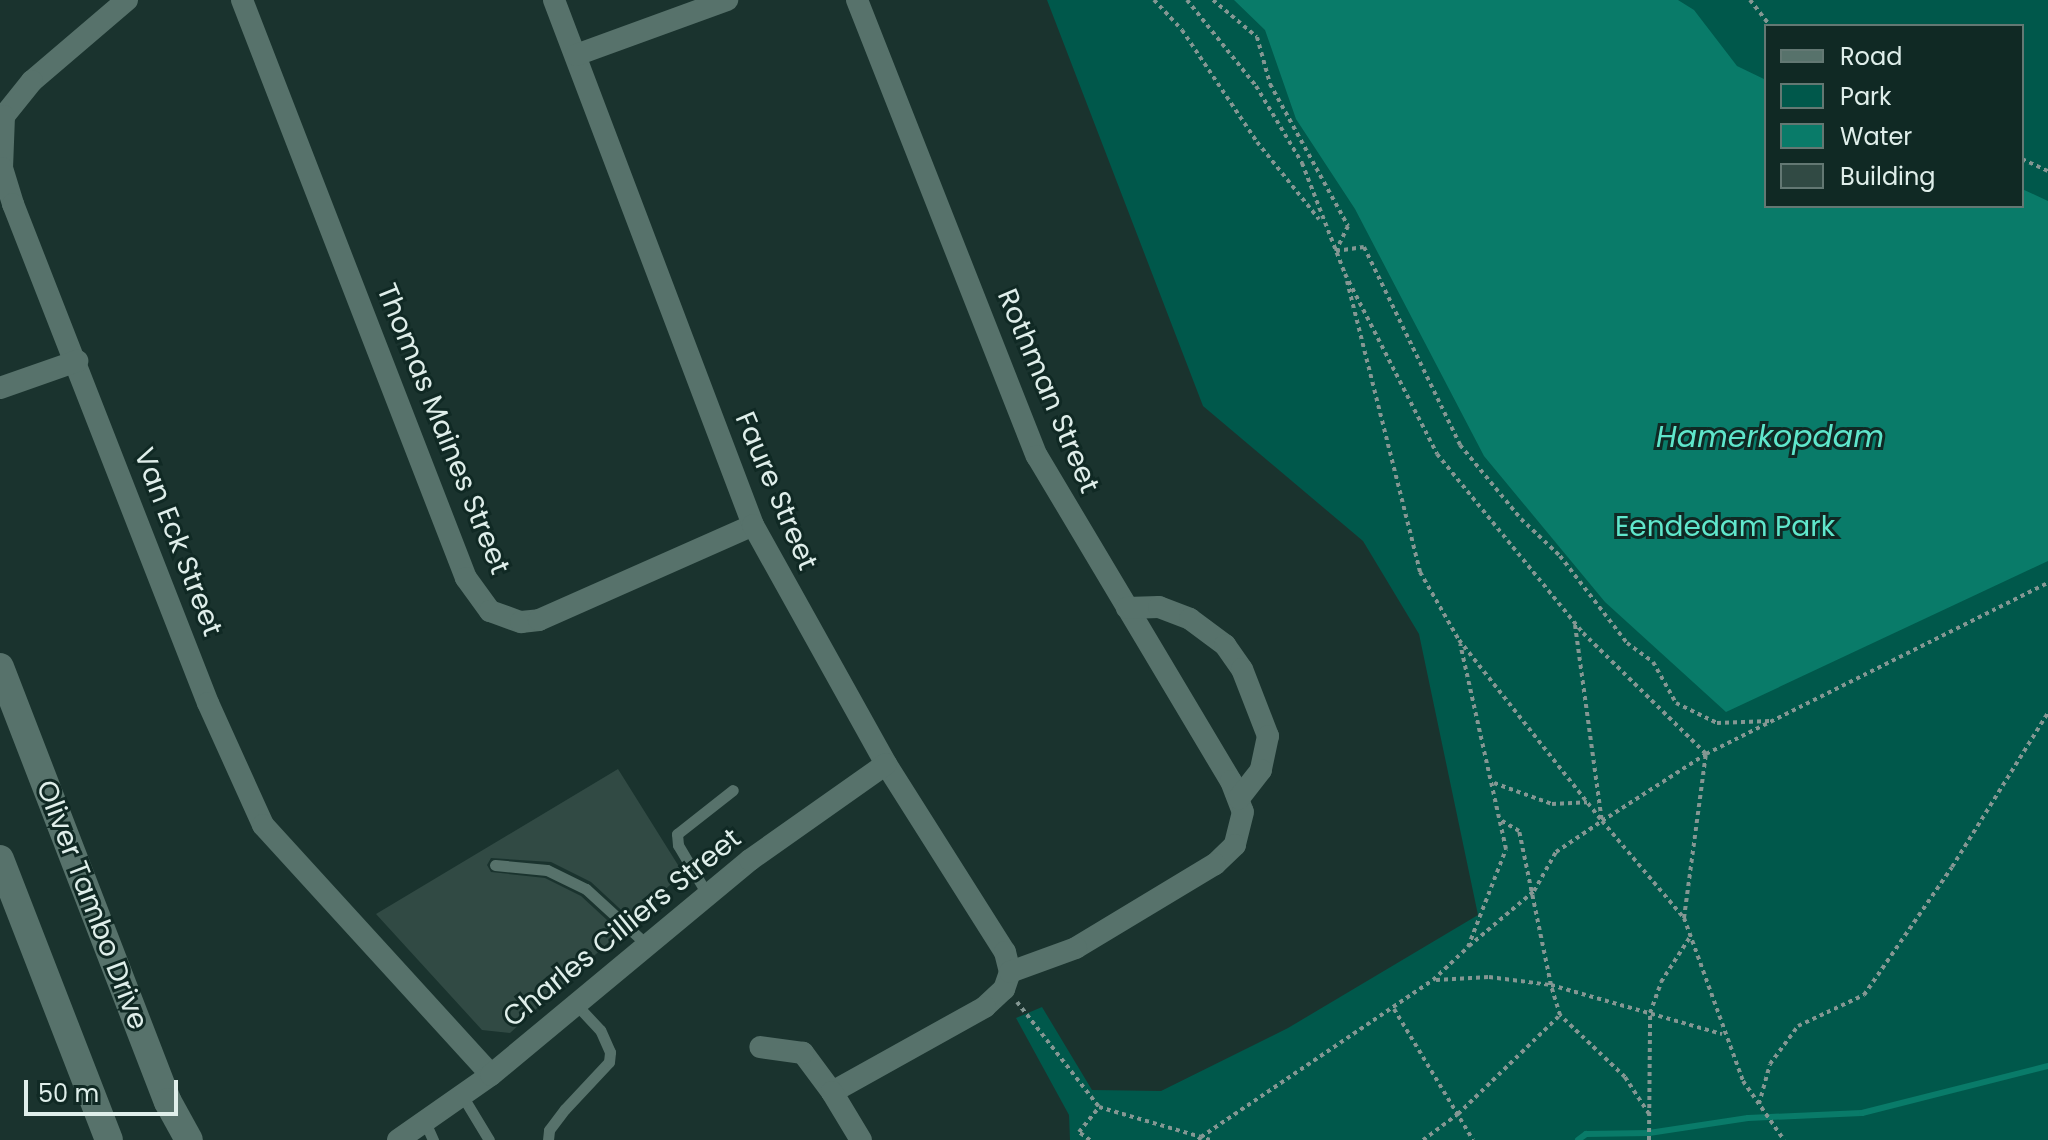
<!DOCTYPE html>
<html>
<head>
<meta charset="utf-8">
<style>
  body { margin:0 }
  #map { position:relative; width:2048px; height:1140px; overflow:hidden; background:#1a332e; font-family:Poppins,sans-serif }
  div>[style] { position:absolute }
  .green>* { inset:0; background:#00584b }
  .water>* { inset:0; background:#097b69 }
  .stream>* { height:6px; margin:-3px; padding:0 3px; transform-origin:3px; border-radius:3px; background:#097b69 }
  .building>* { inset:0; background:#314a44 }
  .path>* { height:4px; margin-top:-2px; transform-origin:0; background:repeating-linear-gradient(90deg,#849793 0 4px,transparent 0 8px) }
  .service>* { height:11px; margin:-5.5px; padding:0 5.5px; transform-origin:5.5px; border-radius:5.5px; background:#57726b }
  .minor>* { height:22px; margin:-11px; padding:0 11px; transform-origin:11px; border-radius:11px; background:#57726b }
  .tertiary>* { height:28px; margin:-14px; padding:0 14px; transform-origin:14px; border-radius:14px; background:#57726b }
  span { translate:-50% -50%; white-space:nowrap; text-align:center; line-height:1.15; -webkit-text-stroke:6px #102924; paint-order:stroke }
  .street-label { font-size:28px; color:#dfeeea }
  .park-label { font-size:28px; color:#60e7cc }
  .water-label { font-size:30px; color:#5fe6cb; font-style:italic }
  .legend { position:absolute; left:1764px; top:24px; width:260px; height:184px; box-sizing:border-box; background:#102924; border:2px solid #637873; margin:0; padding:10px 14px; list-style:none; font-size:24px; color:#dfeeea }
  .legend li { display:flex; align-items:center; gap:16px; height:40px }
  .legend b { width:40px; border:2px solid #637873 }
  .scale { position:absolute; left:24px; top:1080px; width:154px; height:36px; box-sizing:border-box; border:4px solid #dfeeea; border-top:0; padding-left:10px; font-size:24px; line-height:28px; white-space:nowrap; color:#dfeeea; -webkit-text-stroke:6px #102924; paint-order:stroke }
</style>
</head>
<body>
<div id="map">
  <div class="green">
    <i style="clip-path:polygon(evenodd,1047px 0,2048px 0,2048px 1140px,1070px 1140px,1069px 1115px,1016px 1018px,1042px 1007px,1092px 1090px,1161px 1091px,1288px 1028px,1478px 915px,1419px 634px,1363px 541px,1203px 406px,1047px 0,1766px 26px,2022px 26px,2022px 206px,1766px 206px,1766px 26px)"></i>
  </div>
  <div class="water">
    <i style="clip-path:polygon(1234px 0,1678px 0,1694px 10px,1737px 66px,1766px 80px,1766px 206px,2022px 206px,2022px 189px,2048px 201px,2048px 561px,1726px 712px,1605px 602px,1484px 456px,1355px 209px,1296px 119px,1265px 30px)"></i>
  </div>
  <div class="stream">
    <i style="left:1578px;top:1140px;width:10px;rotate:-37deg"></i>
    <i style="left:1586px;top:1134px;width:63px;rotate:-0.9deg"></i>
    <i style="left:1649px;top:1133px;width:100px;rotate:-8.6deg"></i>
    <i style="left:1748px;top:1118px;width:114px;rotate:-2.5deg"></i>
    <i style="left:1862px;top:1113px;width:192px;rotate:-14.2deg"></i>
  </div>
  <div class="building">
    <i style="clip-path:polygon(618px 769px,683px 873px,632px 920px,591px 882px,551px 862px,491px 858px,487px 865px,491px 872px,545px 878px,581px 896px,620px 932px,510px 1033px,482px 1030px,376px 914px)"></i>
  </div>
  <div class="path">
    <i style="left:1154px;top:0;width:41px;rotate:47deg"></i>
    <i style="left:1182px;top:30px;width:135px;rotate:56.2deg"></i>
    <i style="left:1257px;top:142px;width:99px;rotate:51.2deg"></i>
    <i style="left:1187px;top:0;width:110px;rotate:51.3deg"></i>
    <i style="left:1256px;top:86px;width:90px;rotate:59.1deg"></i>
    <i style="left:1302px;top:163px;width:119px;rotate:68.8deg"></i>
    <i style="left:1345px;top:274px;width:202px;rotate:62.9deg"></i>
    <i style="left:1437px;top:454px;width:231px;rotate:50.8deg"></i>
    <i style="left:1583px;top:633px;width:173px;rotate:44.5deg"></i>
    <i style="left:1706px;top:754px;width:382px;rotate:-26.6deg"></i>
    <i style="left:1213px;top:0;width:57px;rotate:40.1deg"></i>
    <i style="left:1257px;top:37px;width:49px;rotate:74.5deg"></i>
    <i style="left:1270px;top:84px;width:162px;rotate:61.2deg"></i>
    <i style="left:1348px;top:226px;width:28px;rotate:116deg"></i>
    <i style="left:1750px;top:0;width:33px;rotate:52deg"></i>
    <i style="left:2022px;top:159px;width:29px;rotate:25deg"></i>
    <i style="left:1336px;top:251px;width:28px;rotate:-8deg"></i>
    <i style="left:1364px;top:247px;width:220px;rotate:64.1deg"></i>
    <i style="left:1460px;top:445px;width:96px;rotate:50.5deg"></i>
    <i style="left:1521px;top:519px;width:54px;rotate:43.5deg"></i>
    <i style="left:1560px;top:556px;width:110px;rotate:52.4deg"></i>
    <i style="left:1627px;top:643px;width:32px;rotate:36deg"></i>
    <i style="left:1653px;top:662px;width:47px;rotate:60.7deg"></i>
    <i style="left:1676px;top:703px;width:46px;rotate:26deg"></i>
    <i style="left:1717px;top:723px;width:53px;rotate:-2.2deg"></i>
    <i style="left:1347px;top:281px;width:300px;rotate:75.9deg"></i>
    <i style="left:1420px;top:572px;width:78px;rotate:60.2deg"></i>
    <i style="left:1459px;top:640px;width:231px;rotate:51.7deg"></i>
    <i style="left:1602px;top:821px;width:124px;rotate:-32.8deg"></i>
    <i style="left:1575px;top:625px;width:198px;rotate:82.2deg"></i>
    <i style="left:1602px;top:821px;width:127px;rotate:49.8deg"></i>
    <i style="left:1684px;top:918px;width:173px;rotate:70.1deg"></i>
    <i style="left:1743px;top:1081px;width:72px;rotate:55.2deg"></i>
    <i style="left:1494px;top:783px;width:62px;rotate:19.9deg"></i>
    <i style="left:1552px;top:804px;width:35px;rotate:-3deg"></i>
    <i style="left:1684px;top:918px;width:165px;rotate:-82.4deg"></i>
    <i style="left:1469px;top:946px;width:85px;rotate:-40.2deg"></i>
    <i style="left:1534px;top:891px;width:45px;rotate:-60.6deg"></i>
    <i style="left:1556px;top:852px;width:55px;rotate:-34deg"></i>
    <i style="left:1436px;top:980px;width:53px;rotate:-3.2deg"></i>
    <i style="left:1489px;top:977px;width:63px;rotate:7.4deg"></i>
    <i style="left:1551px;top:985px;width:157px;rotate:-101.7deg"></i>
    <i style="left:1519px;top:831px;width:21px;rotate:-149deg"></i>
    <i style="left:1017px;top:1002px;width:133px;rotate:52deg"></i>
    <i style="left:1099px;top:1107px;width:106px;rotate:16.4deg"></i>
    <i style="left:1201px;top:1137px;width:4px;rotate:135deg"></i>
    <i style="left:1394px;top:1009px;width:153px;rotate:58.9deg"></i>
    <i style="left:1759px;top:1104px;width:41px;rotate:-74.6deg"></i>
    <i style="left:1770px;top:1064px;width:47px;rotate:-53.6deg"></i>
    <i style="left:1798px;top:1026px;width:73px;rotate:-25.2deg"></i>
    <i style="left:1864px;top:995px;width:155px;rotate:-55.5deg"></i>
    <i style="left:1952px;top:867px;width:181px;rotate:-58.1deg"></i>
    <i style="left:1649px;top:1114px;width:44px;rotate:-123deg"></i>
    <i style="left:1625px;top:1077px;width:90px;rotate:-136.4deg"></i>
    <i style="left:1560px;top:1015px;width:31px;rotate:-107deg"></i>
    <i style="left:1551px;top:985px;width:178px;rotate:16deg"></i>
    <i style="left:1090px;top:1140px;width:14px;rotate:-144deg"></i>
    <i style="left:1079px;top:1132px;width:32px;rotate:-51deg"></i>
    <i style="left:1210px;top:1140px;width:9px;rotate:-162deg"></i>
    <i style="left:1201px;top:1137px;width:280px;rotate:-34.1deg"></i>
    <i style="left:1433px;top:980px;width:48px;rotate:-43.3deg"></i>
    <i style="left:1468px;top:947px;width:105px;rotate:-68.8deg"></i>
    <i style="left:1506px;top:849px;width:210px;rotate:-102.6deg"></i>
    <i style="left:1423px;top:1140px;width:44px;rotate:-36.6deg"></i>
    <i style="left:1458px;top:1114px;width:142px;rotate:-44.1deg"></i>
    <i style="left:1649px;top:1140px;width:127px;rotate:-89.5deg"></i>
    <i style="left:1650px;top:1013px;width:33px;rotate:-70deg"></i>
    <i style="left:1661px;top:982px;width:54px;rotate:-57.2deg"></i>
  </div>
  <div class="service">
    <i style="left:495px;top:865px;width:52px;rotate:5.5deg"></i>
    <i style="left:547px;top:870px;width:43px;rotate:26deg"></i>
    <i style="left:586px;top:889px;width:80px;rotate:42.5deg"></i>
    <i style="left:707px;top:894px;width:57px;rotate:-120.6deg"></i>
    <i style="left:678px;top:845px;width:11px;rotate:-95deg"></i>
    <i style="left:677px;top:834px;width:71px;rotate:-38.2deg"></i>
    <i style="left:463px;top:1097px;width:50px;rotate:58.8deg"></i>
    <i style="left:425px;top:1122px;width:20px;rotate:66deg"></i>
    <i style="left:548px;top:1140px;width:10px;rotate:-84deg"></i>
    <i style="left:549px;top:1130px;width:26px;rotate:-53deg"></i>
    <i style="left:565px;top:1109px;width:64px;rotate:-46.9deg"></i>
    <i style="left:609px;top:1062px;width:10px;rotate:-84deg"></i>
    <i style="left:610px;top:1052px;width:24px;rotate:-114deg"></i>
    <i style="left:600px;top:1030px;width:37px;rotate:-133deg"></i>
  </div>
  <div class="minor">
    <i style="left:127px;top:0;width:125px;rotate:139.5deg"></i>
    <i style="left:32px;top:81px;width:45px;rotate:128.7deg"></i>
    <i style="left:4px;top:116px;width:52px;rotate:92.2deg"></i>
    <i style="left:2px;top:168px;width:38px;rotate:73deg"></i>
    <i style="left:13px;top:204px;width:536px;rotate:68.66deg"></i>
    <i style="left:208px;top:703px;width:134px;rotate:65.7deg"></i>
    <i style="left:263px;top:825px;width:338px;rotate:47.6deg"></i>
    <i style="left:242px;top:0;width:620px;rotate:68.82deg"></i>
    <i style="left:466px;top:578px;width:41px;rotate:54deg"></i>
    <i style="left:490px;top:611px;width:33px;rotate:20deg"></i>
    <i style="left:521px;top:622px;width:18px;rotate:-6deg"></i>
    <i style="left:539px;top:620px;width:234px;rotate:-23.9deg"></i>
    <i style="left:554px;top:0;width:561px;rotate:69.24deg"></i>
    <i style="left:753px;top:525px;width:274px;rotate:60.9deg"></i>
    <i style="left:886px;top:764px;width:222px;rotate:57.7deg"></i>
    <i style="left:1005px;top:952px;width:21px;rotate:76deg"></i>
    <i style="left:1010px;top:972px;width:18px;rotate:109deg"></i>
    <i style="left:1004px;top:989px;width:26px;rotate:137deg"></i>
    <i style="left:985px;top:1007px;width:175px;rotate:150.9deg"></i>
    <i style="left:832px;top:1092px;width:49px;rotate:-126.6deg"></i>
    <i style="left:803px;top:1053px;width:43px;rotate:-172.1deg"></i>
    <i style="left:857px;top:0;width:490px;rotate:68.5deg"></i>
    <i style="left:1037px;top:456px;width:378px;rotate:59.2deg"></i>
    <i style="left:1231px;top:781px;width:33px;rotate:69deg"></i>
    <i style="left:1243px;top:812px;width:34px;rotate:104deg"></i>
    <i style="left:1235px;top:845px;width:28px;rotate:136deg"></i>
    <i style="left:1215px;top:864px;width:162px;rotate:148.9deg"></i>
    <i style="left:1076px;top:948px;width:70px;rotate:160deg"></i>
    <i style="left:576px;top:55px;width:161px;rotate:-20deg"></i>
    <i style="left:0;top:388px;width:82px;rotate:-19.3deg"></i>
    <i style="left:1127px;top:608px;width:32px;rotate:-2deg"></i>
    <i style="left:1159px;top:607px;width:33px;rotate:21deg"></i>
    <i style="left:1190px;top:619px;width:44px;rotate:36.6deg"></i>
    <i style="left:1225px;top:645px;width:29px;rotate:55deg"></i>
    <i style="left:1242px;top:669px;width:72px;rotate:68.8deg"></i>
    <i style="left:1268px;top:736px;width:35px;rotate:102deg"></i>
    <i style="left:1261px;top:770px;width:36px;rotate:128deg"></i>
    <i style="left:832px;top:1092px;width:56px;rotate:58.9deg"></i>
    <i style="left:398px;top:1140px;width:113px;rotate:-35deg"></i>
    <i style="left:491px;top:1075px;width:337px;rotate:-39.7deg"></i>
    <i style="left:750px;top:860px;width:166px;rotate:-35.2deg"></i>
  </div>
  <div class="tertiary">
    <i style="left:0;top:667px;width:466px;rotate:68.9deg"></i>
    <i style="left:168px;top:1102px;width:43px;rotate:61.1deg"></i>
    <i style="left:0;top:859px;width:301px;rotate:68.8deg"></i>
  </div>
  <div class="street-label">
    <span style="left:1048px;top:391px;rotate:67deg">Rothman Street</span>
    <span style="left:443px;top:429px;rotate:68deg">Thomas Maines Street</span>
    <span style="left:776px;top:491px;rotate:67deg">Faure Street</span>
    <span style="left:178px;top:542px;rotate:69deg">Van Eck Street</span>
    <span style="left:92px;top:905px;rotate:69deg">Oliver Tambo Drive</span>
    <span style="left:622px;top:928px;rotate:-39deg">Charles Cilliers Street</span>
  </div>
  <div class="park-label">
    <span style="left:1725px;top:527px">Eendedam Park</span>
  </div>
  <div class="water-label">
    <span style="left:1770px;top:437px">Hamerkopdam</span>
  </div>
  <ul class="legend">
  <li><b style="height:10px;background:#57726b"></b>Road</li>
  <li><b style="height:22px;background:#00584b"></b>Park</li>
  <li><b style="height:22px;background:#097b69"></b>Water</li>
  <li><b style="height:22px;background:#314a44"></b>Building</li>
  </ul>
  <div class="scale">50 m</div>
</div>
</body>
</html>
